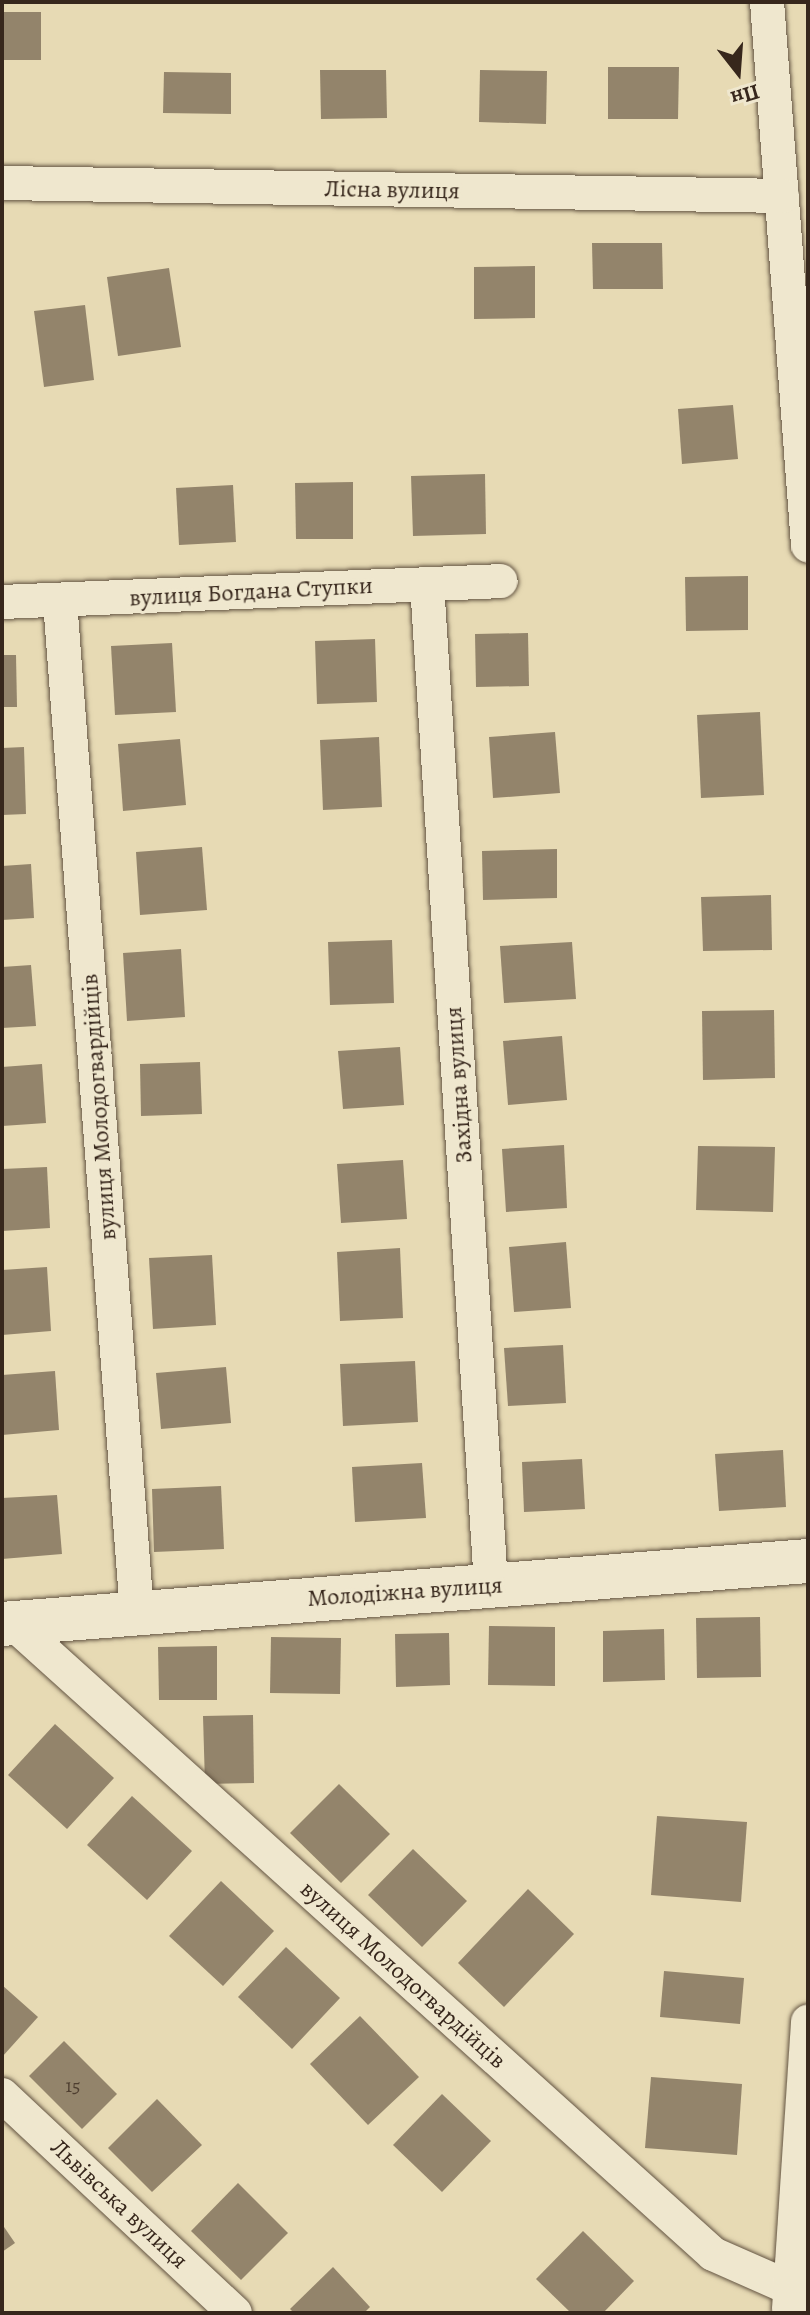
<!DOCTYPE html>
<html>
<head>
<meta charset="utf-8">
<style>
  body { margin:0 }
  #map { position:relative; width:810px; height:2315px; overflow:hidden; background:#e7dab4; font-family:Alegreya,serif }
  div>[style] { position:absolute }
  .building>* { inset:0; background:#93846b }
  .roads { filter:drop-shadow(0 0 2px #635442) drop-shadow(0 0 2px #635442) }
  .street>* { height:34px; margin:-17px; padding:0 17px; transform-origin:17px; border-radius:17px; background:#efe7ce }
  .secondary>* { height:44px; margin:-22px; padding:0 22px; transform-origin:22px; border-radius:22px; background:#efe7ce }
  span { translate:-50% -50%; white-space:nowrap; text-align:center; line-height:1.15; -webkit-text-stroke:6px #efe7ce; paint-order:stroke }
  .number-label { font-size:20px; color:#4e3e30 }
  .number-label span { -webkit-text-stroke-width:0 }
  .street-label { font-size:24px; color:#37271c }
  .frame { position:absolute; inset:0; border:4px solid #37271c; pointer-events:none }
  .north { position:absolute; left:698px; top:32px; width:80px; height:80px; -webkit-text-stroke:6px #efe7ce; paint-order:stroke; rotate:163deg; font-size:22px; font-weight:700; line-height:32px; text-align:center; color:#37271c }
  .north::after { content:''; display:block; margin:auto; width:28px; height:36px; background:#37271c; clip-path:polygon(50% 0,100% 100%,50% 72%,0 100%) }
</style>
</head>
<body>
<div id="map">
  <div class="building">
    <i style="clip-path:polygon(2px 12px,41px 12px,41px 60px,2px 60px)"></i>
    <i style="clip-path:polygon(608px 67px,679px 67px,678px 119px,608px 119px)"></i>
    <i style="clip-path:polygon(320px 70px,386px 70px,387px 118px,321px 119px)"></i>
    <i style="clip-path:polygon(480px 70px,547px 71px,546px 124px,479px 122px)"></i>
    <i style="clip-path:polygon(164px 72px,231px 73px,231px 114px,163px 113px)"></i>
    <i style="clip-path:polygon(592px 243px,662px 243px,663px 289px,593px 289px)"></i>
    <i style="clip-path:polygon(535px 266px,535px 318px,474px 319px,474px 267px)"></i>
    <i style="clip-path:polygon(169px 268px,181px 347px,118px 356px,107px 277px)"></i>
    <i style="clip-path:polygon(85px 305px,94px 380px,44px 387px,34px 311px)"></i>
    <i style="clip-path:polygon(733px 405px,738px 459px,682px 464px,678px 409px)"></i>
    <i style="clip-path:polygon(485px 474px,486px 534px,413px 536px,411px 476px)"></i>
    <i style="clip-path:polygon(353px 482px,353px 539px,296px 539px,295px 483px)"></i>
    <i style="clip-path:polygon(233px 485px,236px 542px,179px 545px,176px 488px)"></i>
    <i style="clip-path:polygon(748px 576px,748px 630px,686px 631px,685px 577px)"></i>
    <i style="clip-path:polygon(528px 633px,529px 686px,476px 687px,475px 634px)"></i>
    <i style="clip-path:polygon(375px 639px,377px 702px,317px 704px,315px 641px)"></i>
    <i style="clip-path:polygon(172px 643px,176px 712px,115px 715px,111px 646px)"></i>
    <i style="clip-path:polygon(2px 655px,16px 655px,17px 707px,2px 707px)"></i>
    <i style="clip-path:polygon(760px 712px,764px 795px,701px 798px,697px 715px)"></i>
    <i style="clip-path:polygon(555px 732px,560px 793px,493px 798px,489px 737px)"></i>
    <i style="clip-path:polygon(379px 737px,382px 807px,323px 810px,320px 740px)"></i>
    <i style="clip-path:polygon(180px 739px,186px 805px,123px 811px,118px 744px)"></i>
    <i style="clip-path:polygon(24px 747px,26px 814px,2px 815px,2px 748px)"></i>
    <i style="clip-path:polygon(202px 847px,207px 910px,140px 915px,136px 852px)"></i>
    <i style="clip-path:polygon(557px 849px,557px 898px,483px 900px,482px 851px)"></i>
    <i style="clip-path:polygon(31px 864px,34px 918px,2px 920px,2px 866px)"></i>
    <i style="clip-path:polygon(771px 895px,772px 950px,703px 951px,701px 897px)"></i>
    <i style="clip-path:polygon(392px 940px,394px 1003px,330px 1005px,328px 942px)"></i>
    <i style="clip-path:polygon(572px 942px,576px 999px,504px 1003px,500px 946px)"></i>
    <i style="clip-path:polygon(181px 949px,185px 1017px,127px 1021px,123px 953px)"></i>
    <i style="clip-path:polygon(31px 965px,36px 1026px,2px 1028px,2px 967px)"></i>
    <i style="clip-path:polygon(774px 1010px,775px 1078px,703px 1080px,702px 1011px)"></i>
    <i style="clip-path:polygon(562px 1036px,567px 1100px,508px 1105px,503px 1041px)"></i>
    <i style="clip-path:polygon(400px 1047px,404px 1105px,343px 1109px,338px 1051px)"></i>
    <i style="clip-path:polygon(200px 1062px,202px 1114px,141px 1116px,140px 1064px)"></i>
    <i style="clip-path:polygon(42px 1064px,46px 1123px,2px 1126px,2px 1067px)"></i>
    <i style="clip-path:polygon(564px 1145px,567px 1208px,506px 1212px,502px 1149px)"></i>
    <i style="clip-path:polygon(698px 1146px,775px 1147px,773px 1212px,696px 1210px)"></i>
    <i style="clip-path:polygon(403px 1160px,407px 1219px,341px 1223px,337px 1164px)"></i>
    <i style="clip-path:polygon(47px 1167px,50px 1228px,2px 1231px,2px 1169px)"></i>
    <i style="clip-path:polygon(566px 1242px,571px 1308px,514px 1312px,509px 1247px)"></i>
    <i style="clip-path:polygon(400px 1248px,403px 1318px,340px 1321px,337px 1252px)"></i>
    <i style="clip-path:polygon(212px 1255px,216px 1325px,153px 1329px,149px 1258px)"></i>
    <i style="clip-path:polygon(47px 1267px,51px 1331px,2px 1335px,2px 1270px)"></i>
    <i style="clip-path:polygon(563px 1345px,566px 1403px,508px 1406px,504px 1348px)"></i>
    <i style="clip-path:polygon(415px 1361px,418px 1422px,343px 1426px,340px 1364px)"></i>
    <i style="clip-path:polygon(226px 1367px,231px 1423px,161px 1429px,156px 1373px)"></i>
    <i style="clip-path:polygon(55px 1371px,59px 1430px,2px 1435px,2px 1375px)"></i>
    <i style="clip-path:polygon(783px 1450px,786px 1507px,719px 1511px,715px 1454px)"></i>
    <i style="clip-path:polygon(582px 1459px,585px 1509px,524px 1512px,522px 1462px)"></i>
    <i style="clip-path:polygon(422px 1463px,426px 1518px,355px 1522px,352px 1467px)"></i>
    <i style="clip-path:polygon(221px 1486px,224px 1549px,154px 1552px,152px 1489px)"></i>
    <i style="clip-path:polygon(57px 1495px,62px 1554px,2px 1559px,2px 1498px)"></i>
    <i style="clip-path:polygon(760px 1617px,761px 1677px,697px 1678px,696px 1618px)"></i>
    <i style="clip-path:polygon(489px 1626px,555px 1627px,555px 1686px,488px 1685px)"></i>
    <i style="clip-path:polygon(664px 1629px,665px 1680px,603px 1682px,603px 1631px)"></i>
    <i style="clip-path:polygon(449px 1633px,450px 1685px,396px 1687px,395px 1634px)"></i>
    <i style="clip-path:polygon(271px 1637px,341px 1638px,340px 1694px,270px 1693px)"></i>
    <i style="clip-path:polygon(217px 1646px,217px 1700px,159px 1700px,158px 1647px)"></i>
    <i style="clip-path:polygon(253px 1715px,254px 1783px,205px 1784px,203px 1716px)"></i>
    <i style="clip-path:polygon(55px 1724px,114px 1778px,67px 1829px,8px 1775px)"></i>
    <i style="clip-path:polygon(339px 1784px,390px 1834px,341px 1883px,290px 1833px)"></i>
    <i style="clip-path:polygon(132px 1796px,192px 1851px,147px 1900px,87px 1845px)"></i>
    <i style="clip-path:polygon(657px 1816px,747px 1822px,741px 1902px,651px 1895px)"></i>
    <i style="clip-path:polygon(413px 1849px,467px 1901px,422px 1947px,368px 1895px)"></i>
    <i style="clip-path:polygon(221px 1881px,274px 1931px,223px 1986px,169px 1936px)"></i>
    <i style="clip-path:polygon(528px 1889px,574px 1934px,504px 2007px,458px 1963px)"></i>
    <i style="clip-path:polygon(286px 1947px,340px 1998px,292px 2049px,238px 1997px)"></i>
    <i style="clip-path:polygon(664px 1971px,744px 1978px,740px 2024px,660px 2017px)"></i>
    <i style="clip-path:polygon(2px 1985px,38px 2017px,2px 2057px)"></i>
    <i style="clip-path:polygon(360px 2016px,419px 2077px,368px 2125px,310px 2064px)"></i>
    <i style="clip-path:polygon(64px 2041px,117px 2094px,82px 2129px,29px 2076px)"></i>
    <i style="clip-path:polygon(651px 2077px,742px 2084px,737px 2155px,645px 2148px)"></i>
    <i style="clip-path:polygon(442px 2094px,491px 2141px,442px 2192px,393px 2145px)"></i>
    <i style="clip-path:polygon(157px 2099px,202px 2145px,152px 2192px,108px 2148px)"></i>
    <i style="clip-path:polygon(238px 2183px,288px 2233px,241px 2280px,191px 2231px)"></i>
    <i style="clip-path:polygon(2px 2224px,15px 2243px,2px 2252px)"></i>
    <i style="clip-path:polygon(583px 2231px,634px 2281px,603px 2313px,571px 2313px,536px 2279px)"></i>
    <i style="clip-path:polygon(333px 2267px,370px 2307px,364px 2313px,294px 2313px,290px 2309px)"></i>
  </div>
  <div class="roads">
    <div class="street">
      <i style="left:767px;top:2px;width:545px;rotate:85.68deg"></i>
      <i style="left:2px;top:183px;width:780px;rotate:0.95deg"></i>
      <i style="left:427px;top:584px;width:1003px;rotate:86.34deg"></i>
      <i style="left:60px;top:601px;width:1015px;rotate:85.65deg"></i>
      <i style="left:2px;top:602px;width:499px;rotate:-2.4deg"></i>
      <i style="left:13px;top:1623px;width:942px;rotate:42.03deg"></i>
      <i style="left:713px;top:2254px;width:84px;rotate:23.8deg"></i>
      <i style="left:790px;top:2288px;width:23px;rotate:40deg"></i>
      <i style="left:2px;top:2095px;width:319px;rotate:43.1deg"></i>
      <i style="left:789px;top:2309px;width:288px;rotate:-86.2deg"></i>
    </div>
    <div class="secondary">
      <i style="left:2px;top:1624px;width:808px;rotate:-4.47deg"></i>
    </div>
  </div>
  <div class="number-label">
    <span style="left:73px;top:2085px">15</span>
  </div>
  <div class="street-label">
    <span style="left:392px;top:190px;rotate:1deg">Лісна вулиця</span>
    <span style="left:251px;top:592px;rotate:-3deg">вулиця Богдана Ступки</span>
    <span style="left:459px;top:1085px;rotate:-94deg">Західна вулиця</span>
    <span style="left:99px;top:1107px;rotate:-94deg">вулиця Молодогвардійців</span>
    <span style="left:405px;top:1592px;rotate:-4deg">Молодіжна вулиця</span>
    <span style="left:403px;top:1975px;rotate:42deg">вулиця Молодогвардійців</span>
    <span style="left:119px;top:2204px;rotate:43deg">Львівська вулиця</span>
  </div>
  <div class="frame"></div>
  <div class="north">Пн</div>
</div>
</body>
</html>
